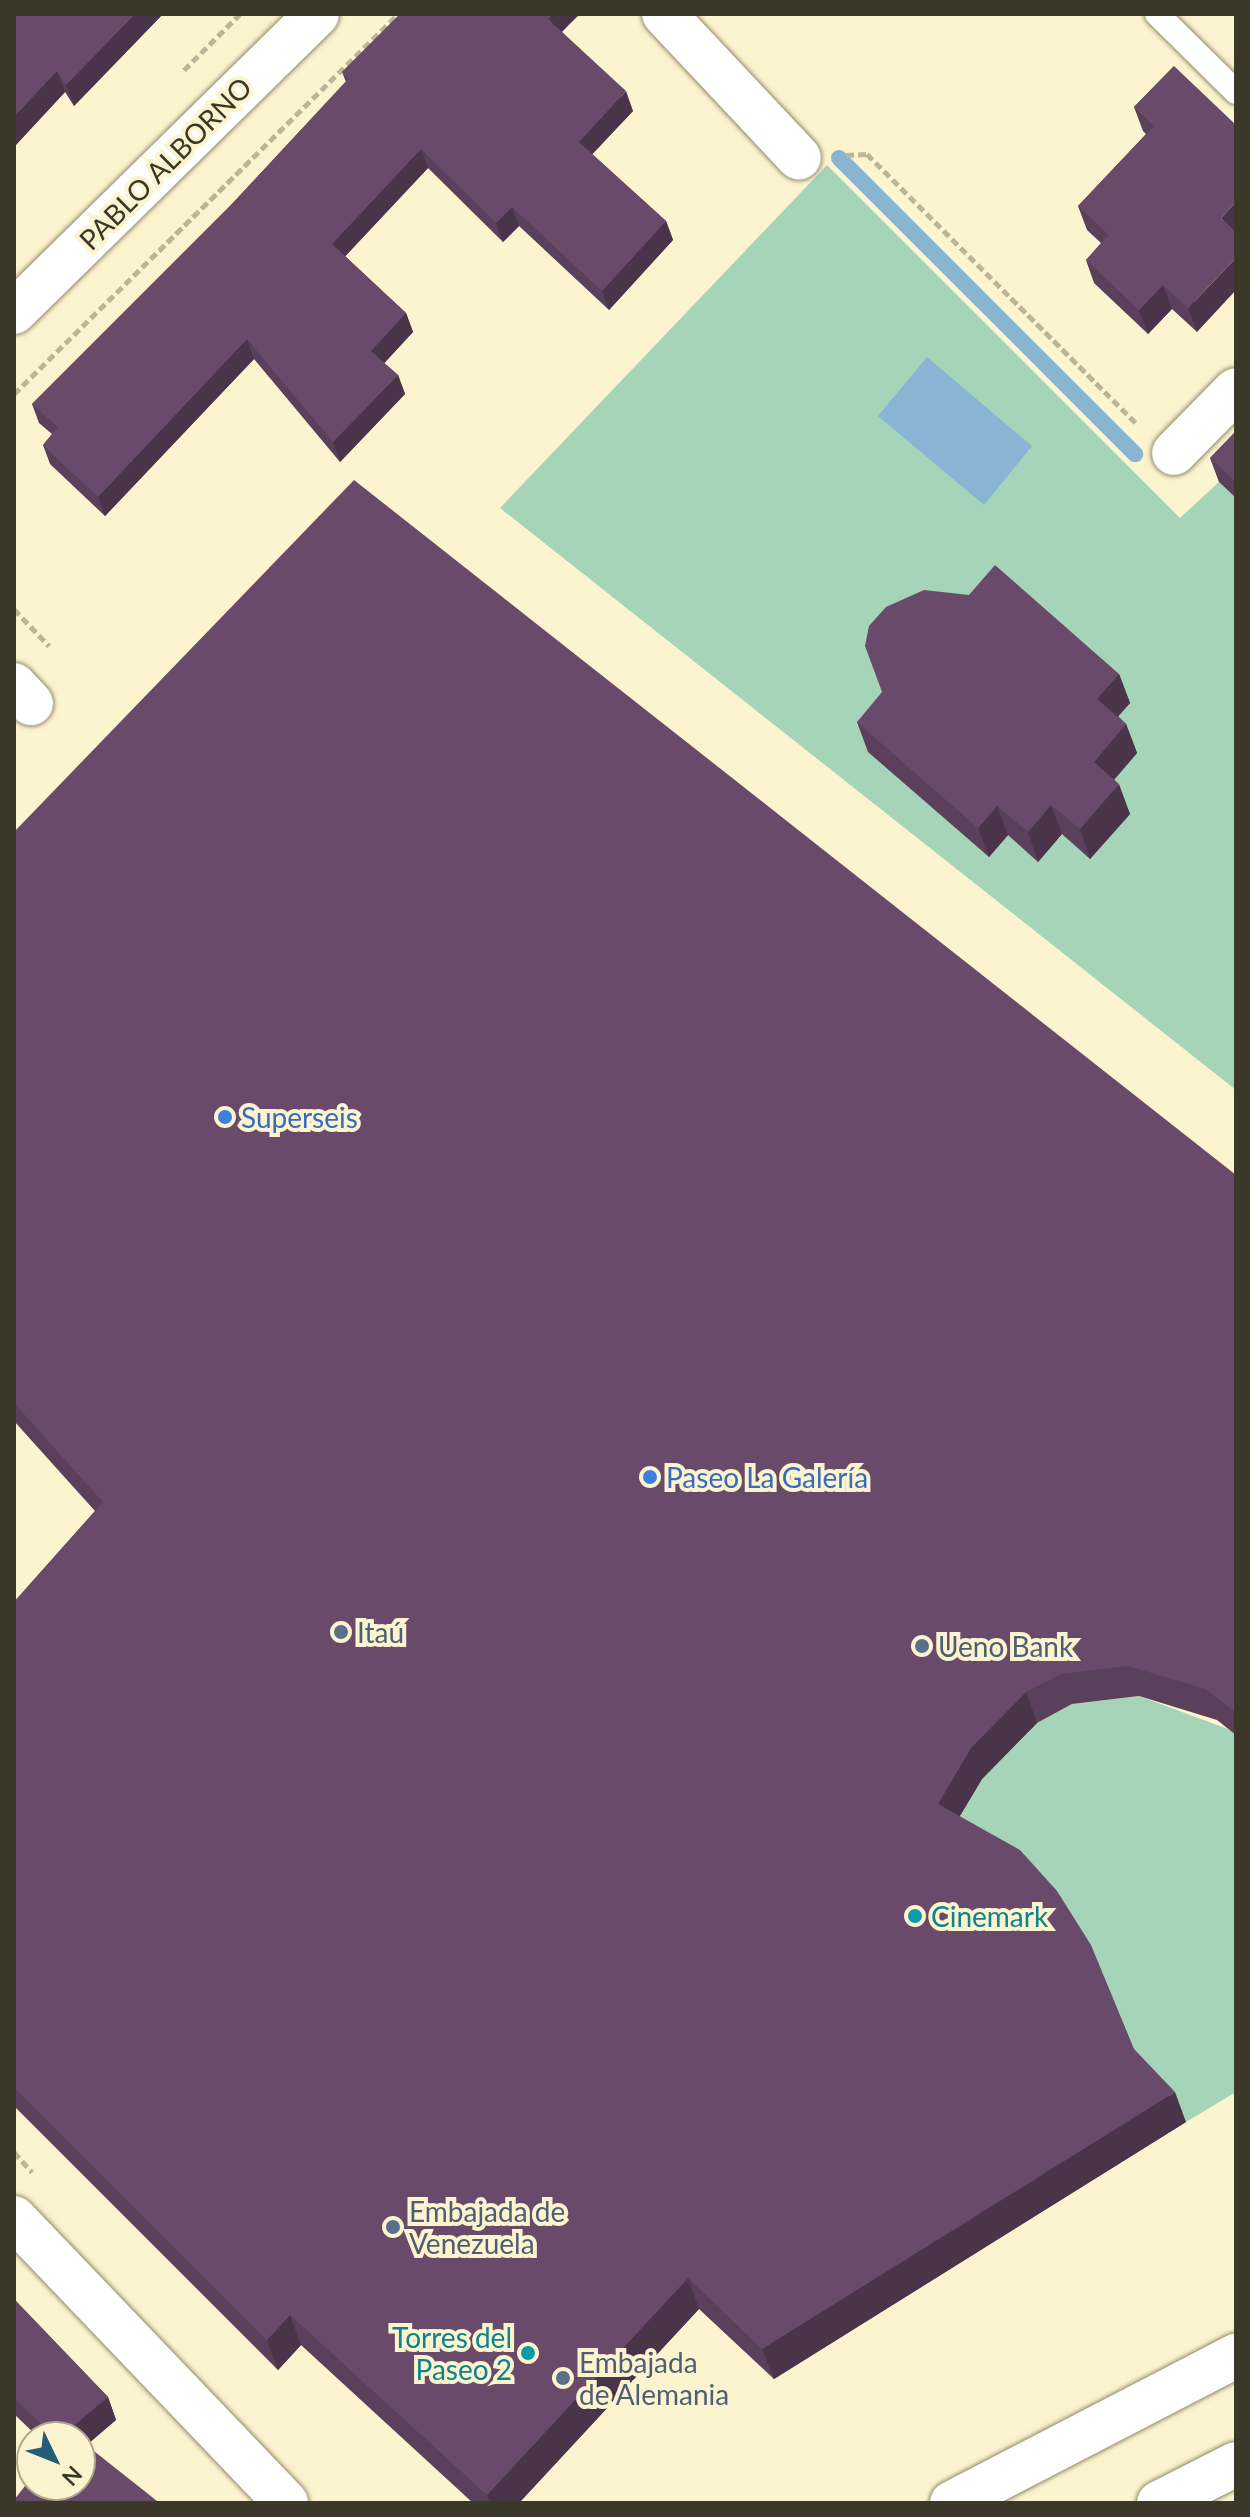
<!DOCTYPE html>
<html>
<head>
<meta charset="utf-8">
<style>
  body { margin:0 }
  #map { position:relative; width:1250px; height:2517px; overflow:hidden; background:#fcf3cf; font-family:Lato,sans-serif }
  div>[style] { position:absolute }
  .green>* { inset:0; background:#a5d4b9 }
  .water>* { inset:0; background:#8ab4d3 }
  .stream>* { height:16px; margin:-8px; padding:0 8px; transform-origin:8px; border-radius:8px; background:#8ab4d3 }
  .path>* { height:5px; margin-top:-2.5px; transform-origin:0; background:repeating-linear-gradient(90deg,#bcb598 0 8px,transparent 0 12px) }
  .roads { filter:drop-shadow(0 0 2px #928969) drop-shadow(0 0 2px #928969) }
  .service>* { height:24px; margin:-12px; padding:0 12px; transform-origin:12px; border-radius:12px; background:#fff }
  .minor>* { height:44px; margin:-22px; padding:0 22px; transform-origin:22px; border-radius:22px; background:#fff }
  .primary>* { height:44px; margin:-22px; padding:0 22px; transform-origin:22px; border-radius:22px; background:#fff }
  .wall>* { inset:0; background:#5b405b }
  .shaded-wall>* { inset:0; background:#4a344a }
  .building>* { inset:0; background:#6a4a6a }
  .dots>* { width:22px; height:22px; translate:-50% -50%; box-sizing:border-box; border:4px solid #fcf3cf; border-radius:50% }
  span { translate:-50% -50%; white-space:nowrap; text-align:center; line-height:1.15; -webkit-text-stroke:8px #fcf3cf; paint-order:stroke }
  .street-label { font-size:28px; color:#3b382a }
  .shop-label { font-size:28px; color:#366cbe }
  .left { translate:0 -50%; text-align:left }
  .service-label { font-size:28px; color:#4e5e75 }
  .culture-label { font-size:28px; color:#0d838f }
  .right { translate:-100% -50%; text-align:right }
  .frame { position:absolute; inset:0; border:16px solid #3b382a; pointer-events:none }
  .north { position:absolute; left:16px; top:2421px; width:80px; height:80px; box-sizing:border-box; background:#fcf3cf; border:2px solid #afa88d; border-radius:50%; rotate:133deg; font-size:22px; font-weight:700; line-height:32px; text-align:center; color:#3b382a }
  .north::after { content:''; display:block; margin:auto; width:28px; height:36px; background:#235d76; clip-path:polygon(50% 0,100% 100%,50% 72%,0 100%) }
</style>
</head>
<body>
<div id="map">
  <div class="green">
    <i style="clip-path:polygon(evenodd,827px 165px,1180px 518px,1219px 482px,1236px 498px,1236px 1090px,500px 508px,827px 165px,876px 675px,1137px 753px,1038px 861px,893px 722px,876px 675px)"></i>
    <i style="clip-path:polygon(1139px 1696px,1236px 1732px,1236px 2092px,1186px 2122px,961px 1850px,961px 1814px,982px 1779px,1037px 1723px,1072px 1704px)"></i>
  </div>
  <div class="water">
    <i style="clip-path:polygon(927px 357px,1032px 446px,984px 505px,878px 416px)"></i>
  </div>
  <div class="stream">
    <i style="left:839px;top:158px;width:419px;rotate:45deg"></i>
  </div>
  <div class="path">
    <i style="left:184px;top:70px;width:79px;rotate:-45deg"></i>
    <i style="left:846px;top:155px;width:21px;rotate:-3deg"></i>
    <i style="left:867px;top:154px;width:380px;rotate:45deg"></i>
    <i style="left:14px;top:394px;width:540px;rotate:-44.7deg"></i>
    <i style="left:14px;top:609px;width:51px;rotate:46.6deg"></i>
    <i style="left:14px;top:2152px;width:27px;rotate:48deg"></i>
  </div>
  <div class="roads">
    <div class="service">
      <i style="left:1157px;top:14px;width:111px;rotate:44.6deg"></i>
    </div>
    <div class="minor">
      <i style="left:664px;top:14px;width:197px;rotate:46.8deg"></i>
      <i style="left:14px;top:312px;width:425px;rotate:-44.5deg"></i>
      <i style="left:1174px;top:453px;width:88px;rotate:-45.5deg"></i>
      <i style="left:14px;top:685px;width:25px;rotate:47deg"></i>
      <i style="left:14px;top:2218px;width:394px;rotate:46.3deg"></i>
    </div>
    <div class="primary">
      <i style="left:952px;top:2503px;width:320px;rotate:-27.4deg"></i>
      <i style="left:1159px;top:2503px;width:86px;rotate:-26.9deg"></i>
    </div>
  </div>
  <div class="wall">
    <i style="clip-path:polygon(14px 14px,163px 14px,74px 106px,65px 92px,14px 147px)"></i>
    <i style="clip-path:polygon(400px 14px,579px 14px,562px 32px,633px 111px,592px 154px,666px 221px,673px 240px,609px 310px,519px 226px,503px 242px,428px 168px,345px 256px,406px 313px,413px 332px,384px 363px,398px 375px,405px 394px,340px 462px,254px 359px,105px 516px,50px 464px,43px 445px,52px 434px,39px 423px,32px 404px,230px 206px,346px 82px,342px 72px)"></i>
    <i style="clip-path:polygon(1174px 66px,1197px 332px,1172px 309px,1148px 334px,1094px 283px,1086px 260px,1101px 243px,1087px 230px,1078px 206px,1146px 134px,1143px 131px,1134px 107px)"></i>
    <i style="clip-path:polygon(1236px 431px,1236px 498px,1219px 482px,1210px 458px)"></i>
    <i style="clip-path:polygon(1119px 674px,1130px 703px,1118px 716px,1126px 724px,1137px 753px,1114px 780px,1130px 814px,1090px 859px,1062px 834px,1038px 862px,1008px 835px,989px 857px,868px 752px,857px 722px)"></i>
    <i style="clip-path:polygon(14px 832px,1236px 1175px,1236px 1735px,1217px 1720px,1139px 1696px,1072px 1704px,1037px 1723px,982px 1779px,960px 1816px,1134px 2049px,1186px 2122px,774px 2379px,699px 2309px,519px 2503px,473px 2503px,301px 2345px,278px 2370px,14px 2106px,14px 1602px,95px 1511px,14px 1421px)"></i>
    <i style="clip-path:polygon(14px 2299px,108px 2397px,116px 2420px,14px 2503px,80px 2437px,38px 2437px,14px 2414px)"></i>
  </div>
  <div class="shaded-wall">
    <i style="clip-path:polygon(135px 14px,163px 14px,74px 106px,66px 85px)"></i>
    <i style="clip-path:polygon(554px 14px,579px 14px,579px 15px,555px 38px,548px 19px)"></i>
    <i style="clip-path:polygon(57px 71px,65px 92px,14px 147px,14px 117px)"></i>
    <i style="clip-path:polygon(626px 91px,633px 111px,586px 161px,579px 142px)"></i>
    <i style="clip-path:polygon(421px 149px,428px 168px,339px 263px,332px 244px)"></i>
    <i style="clip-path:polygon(1236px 202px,1236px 234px,1221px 218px)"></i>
    <i style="clip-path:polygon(512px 207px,519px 226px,503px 242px,496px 223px)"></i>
    <i style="clip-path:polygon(666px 221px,673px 240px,609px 310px,602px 291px)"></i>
    <i style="clip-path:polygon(1236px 258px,1236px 290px,1197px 332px,1188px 308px)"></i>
    <i style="clip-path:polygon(1163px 285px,1172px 309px,1148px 334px,1139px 310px)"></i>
    <i style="clip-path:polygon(406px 313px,413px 332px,378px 370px,371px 351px)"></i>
    <i style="clip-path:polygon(247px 339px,254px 359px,105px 516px,98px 497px)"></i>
    <i style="clip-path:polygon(398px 375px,405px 394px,340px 462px,333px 442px)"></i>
    <i style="clip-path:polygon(1119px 674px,1130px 703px,1108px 728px,1097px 699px)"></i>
    <i style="clip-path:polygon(1126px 724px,1137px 753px,1104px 791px,1094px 762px)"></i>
    <i style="clip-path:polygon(1119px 784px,1130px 814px,1090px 859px,1080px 829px)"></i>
    <i style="clip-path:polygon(1051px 805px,1062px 834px,1038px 862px,1028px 832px)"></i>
    <i style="clip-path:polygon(997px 806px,1008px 835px,989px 857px,978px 828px)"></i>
    <i style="clip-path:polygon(1026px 1692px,1037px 1723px,982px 1779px,949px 1834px,938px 1804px,971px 1748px)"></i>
    <i style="clip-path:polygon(1175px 2092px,1186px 2122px,774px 2379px,762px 2349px)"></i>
    <i style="clip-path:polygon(688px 2278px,699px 2309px,519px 2503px,490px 2503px,487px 2495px)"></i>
    <i style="clip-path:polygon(290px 2315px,301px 2345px,278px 2370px,267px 2340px)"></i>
    <i style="clip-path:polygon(108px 2397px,116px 2420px,80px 2451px,80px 2437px,60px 2437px)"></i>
  </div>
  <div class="building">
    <i style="clip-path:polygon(14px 14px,135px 14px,66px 85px,57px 71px,14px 117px)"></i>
    <i style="clip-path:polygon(400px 14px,554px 14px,548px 19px,626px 91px,579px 142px,666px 221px,602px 291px,512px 207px,496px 223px,421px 149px,332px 244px,406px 313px,371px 351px,398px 375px,333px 442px,247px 339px,98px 497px,43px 445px,58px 427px,32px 404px,230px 206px,348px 79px,342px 72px)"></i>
    <i style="clip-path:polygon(1174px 66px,1236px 125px,1236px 202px,1221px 218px,1236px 232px,1236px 258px,1188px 308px,1163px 285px,1139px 310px,1086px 260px,1109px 235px,1078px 206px,1154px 126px,1134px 107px)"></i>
    <i style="clip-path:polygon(1236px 431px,1236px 482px,1210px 458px)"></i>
    <i style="clip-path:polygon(354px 480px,1236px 1175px,1236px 1713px,1206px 1689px,1128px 1666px,1061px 1674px,1026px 1692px,971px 1748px,938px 1804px,1020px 1850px,1057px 1891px,1091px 1945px,1134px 2049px,1175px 2092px,762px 2349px,688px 2278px,487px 2495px,290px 2315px,267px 2340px,14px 2087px,14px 1602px,103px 1502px,14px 1403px,14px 832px)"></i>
    <i style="clip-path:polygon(995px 565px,1119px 674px,1097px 699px,1126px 724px,1094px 762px,1119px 784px,1080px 829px,1051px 805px,1028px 832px,997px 806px,978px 828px,857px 722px,882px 692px,865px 646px,869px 626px,886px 607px,924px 590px,969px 595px)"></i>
    <i style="clip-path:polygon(14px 2299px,108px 2397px,60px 2437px,54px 2437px,14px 2398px)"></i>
    <i style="clip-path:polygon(68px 2431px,76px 2437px,63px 2437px)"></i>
    <i style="clip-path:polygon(80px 2440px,157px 2501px,155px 2503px,14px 2503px,14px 2500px,32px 2477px,32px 2485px,80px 2485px)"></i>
  </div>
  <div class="dots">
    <i style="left:225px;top:1117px;background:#3f7fe0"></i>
    <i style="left:650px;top:1477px;background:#3f7fe0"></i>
    <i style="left:341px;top:1632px;background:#5c6f8a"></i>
    <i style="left:922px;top:1646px;background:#5c6f8a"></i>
    <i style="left:915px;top:1916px;background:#0f9aa8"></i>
    <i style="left:393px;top:2227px;background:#5c6f8a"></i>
    <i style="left:528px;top:2353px;background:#0f9aa8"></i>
    <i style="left:563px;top:2378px;background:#5c6f8a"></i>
  </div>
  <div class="street-label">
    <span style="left:165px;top:163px;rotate:-45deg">PABLO ALBORNO</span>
  </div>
  <div class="shop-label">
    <span class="left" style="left:241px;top:1117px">Superseis</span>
    <span class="left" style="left:666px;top:1477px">Paseo La Galería</span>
  </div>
  <div class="service-label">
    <span class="left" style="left:357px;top:1632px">Itaú</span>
    <span class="left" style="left:938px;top:1646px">Ueno Bank</span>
    <span class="left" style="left:409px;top:2227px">Embajada de<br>Venezuela</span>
    <span class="left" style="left:579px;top:2378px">Embajada<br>de Alemania</span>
  </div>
  <div class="culture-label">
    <span class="left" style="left:931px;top:1916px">Cinemark</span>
    <span class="right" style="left:512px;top:2353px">Torres del<br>Paseo 2</span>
  </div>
  <div class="frame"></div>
  <div class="north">N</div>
</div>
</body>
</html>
